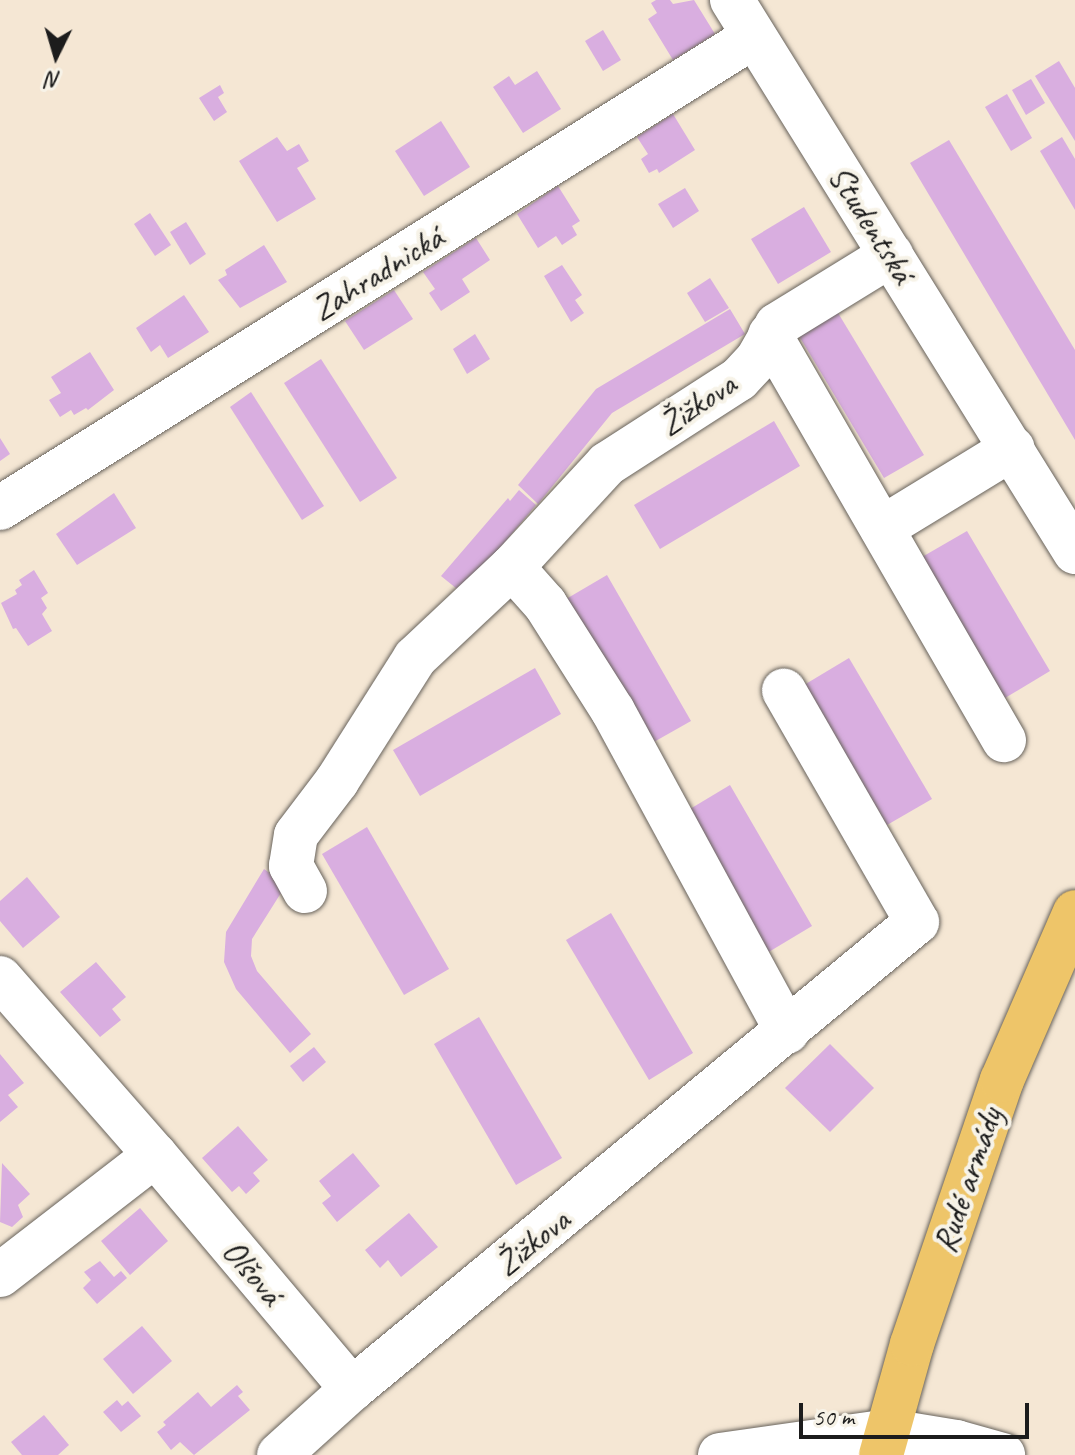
<!DOCTYPE html>
<html>
<head>
<meta charset="utf-8">
<style>
  body { margin:0 }
  #map { position:relative; width:1075px; height:1455px; overflow:hidden; background:#f5e7d4; font-family:Caveat,sans-serif }
  div>[style] { position:absolute }
  .building>* { inset:0; background:#d9aee0 }
  .roads { filter:drop-shadow(0 0 2px #68635c) drop-shadow(0 0 2px #68635c) }
  .minor>* { height:44px; margin:-22px; padding:0 22px; transform-origin:22px; border-radius:22px; background:#fff }
  .major>* { height:44px; margin:-22px; padding:0 22px; transform-origin:22px; border-radius:22px; background:#eec569 }
  span { translate:-50% -50%; white-space:nowrap; text-align:center; line-height:1.15; -webkit-text-stroke:8px #f7f3e8; paint-order:stroke }
  .street-label { font-size:34px; color:#1c1c1c }
  .north { position:absolute; left:16px; top:16px; width:80px; height:80px; -webkit-text-stroke:6px #f7f3e8; paint-order:stroke; rotate:185deg; font-size:22px; font-weight:700; line-height:32px; text-align:center; color:#1c1c1c }
  .north::after { content:''; display:block; margin:auto; width:28px; height:36px; background:#1c1c1c; clip-path:polygon(50% 0,100% 100%,50% 72%,0 100%) }
  .scale { position:absolute; left:799px; top:1403px; width:230px; height:36px; box-sizing:border-box; border:4px solid #1c1c1c; border-top:0; padding-left:10px; font-size:24px; line-height:28px; white-space:nowrap; color:#1c1c1c; -webkit-text-stroke:6px #f7f3e8; paint-order:stroke }
</style>
</head>
<body>
<div id="map">
  <div class="building">
    <i style="clip-path:polygon(656px 0,670px 0,673px 4px,694px 0,715px 34px,673px 60px,648px 19px,657px 13px,651px 3px)"></i>
    <i style="clip-path:polygon(603px 30px,621px 60px,603px 71px,585px 41px)"></i>
    <i style="clip-path:polygon(1059px 61px,1075px 88px,1075px 141px,1035px 76px)"></i>
    <i style="clip-path:polygon(537px 71px,561px 109px,523px 133px,493px 87px,509px 76px,515px 85px)"></i>
    <i style="clip-path:polygon(1031px 79px,1045px 103px,1026px 115px,1012px 90px)"></i>
    <i style="clip-path:polygon(220px 85px,224px 93px,218px 97px,227px 112px,214px 121px,199px 98px)"></i>
    <i style="clip-path:polygon(1007px 94px,1032px 138px,1011px 151px,985px 107px)"></i>
    <i style="clip-path:polygon(673px 114px,695px 150px,659px 173px,657px 169px,649px 173px,641px 159px,648px 154px,637px 137px)"></i>
    <i style="clip-path:polygon(441px 121px,470px 167px,424px 196px,395px 151px)"></i>
    <i style="clip-path:polygon(277px 137px,287px 151px,299px 144px,309px 161px,297px 168px,316px 199px,277px 222px,239px 161px)"></i>
    <i style="clip-path:polygon(1062px 137px,1075px 159px,1075px 210px,1040px 151px)"></i>
    <i style="clip-path:polygon(949px 140px,1075px 350px,1075px 440px,910px 163px)"></i>
    <i style="clip-path:polygon(558px 186px,580px 221px,572px 226px,577px 235px,562px 245px,556px 236px,538px 248px,517px 214px)"></i>
    <i style="clip-path:polygon(685px 188px,699px 211px,673px 228px,658px 204px)"></i>
    <i style="clip-path:polygon(804px 207px,831px 252px,778px 284px,751px 239px)"></i>
    <i style="clip-path:polygon(150px 213px,171px 245px,155px 256px,134px 224px)"></i>
    <i style="clip-path:polygon(186px 222px,206px 254px,190px 265px,170px 232px)"></i>
    <i style="clip-path:polygon(476px 238px,490px 260px,462px 279px,470px 292px,441px 311px,429px 293px,435px 289px,423px 272px)"></i>
    <i style="clip-path:polygon(264px 245px,287px 282px,240px 308px,218px 280px,227px 275px,225px 270px)"></i>
    <i style="clip-path:polygon(562px 265px,582px 295px,575px 300px,584px 313px,571px 322px,544px 276px)"></i>
    <i style="clip-path:polygon(710px 278px,729px 308px,705px 322px,687px 293px)"></i>
    <i style="clip-path:polygon(394px 290px,413px 319px,364px 350px,345px 321px)"></i>
    <i style="clip-path:polygon(184px 295px,209px 332px,168px 358px,160px 345px,151px 352px,136px 328px)"></i>
    <i style="clip-path:polygon(832px 303px,924px 455px,884px 478px,793px 326px)"></i>
    <i style="clip-path:polygon(730px 309px,745px 334px,612px 413px,538px 504px,518px 485px,596px 389px)"></i>
    <i style="clip-path:polygon(475px 334px,490px 359px,467px 374px,453px 349px)"></i>
    <i style="clip-path:polygon(90px 352px,114px 390px,88px 410px,86px 408px,74px 415px,71px 410px,60px 417px,49px 400px,61px 393px,51px 377px)"></i>
    <i style="clip-path:polygon(321px 359px,397px 478px,360px 502px,284px 383px)"></i>
    <i style="clip-path:polygon(251px 392px,324px 506px,302px 520px,230px 407px)"></i>
    <i style="clip-path:polygon(774px 421px,800px 466px,660px 549px,634px 505px)"></i>
    <i style="clip-path:polygon(0 438px,10px 454px,0 461px)"></i>
    <i style="clip-path:polygon(519px 490px,536px 505px,462px 593px,441px 576px,508px 498px,510px 501px)"></i>
    <i style="clip-path:polygon(114px 493px,136px 528px,77px 565px,56px 534px)"></i>
    <i style="clip-path:polygon(967px 531px,1050px 671px,1005px 698px,922px 557px)"></i>
    <i style="clip-path:polygon(34px 570px,48px 593px,41px 598px,47px 608px,42px 614px,52px 631px,28px 646px,16px 628px,13px 629px,1px 603px,17px 594px,15px 590px,22px 585px,19px 580px)"></i>
    <i style="clip-path:polygon(607px 575px,691px 721px,645px 747px,561px 602px)"></i>
    <i style="clip-path:polygon(849px 658px,932px 799px,887px 825px,804px 685px)"></i>
    <i style="clip-path:polygon(535px 668px,561px 714px,420px 796px,393px 750px)"></i>
    <i style="clip-path:polygon(730px 785px,812px 926px,767px 953px,685px 812px)"></i>
    <i style="clip-path:polygon(367px 827px,449px 969px,404px 995px,322px 854px)"></i>
    <i style="clip-path:polygon(264px 869px,286px 885px,252px 939px,251px 956px,257px 971px,311px 1034px,290px 1053px,236px 989px,224px 962px,226px 932px)"></i>
    <i style="clip-path:polygon(27px 877px,60px 917px,23px 948px,0 921px,0 901px)"></i>
    <i style="clip-path:polygon(611px 913px,693px 1053px,649px 1080px,566px 940px)"></i>
    <i style="clip-path:polygon(96px 962px,126px 997px,112px 1009px,121px 1020px,100px 1037px,60px 992px)"></i>
    <i style="clip-path:polygon(479px 1017px,562px 1158px,516px 1185px,434px 1044px)"></i>
    <i style="clip-path:polygon(830px 1044px,874px 1088px,830px 1132px,785px 1088px)"></i>
    <i style="clip-path:polygon(314px 1047px,326px 1062px,303px 1082px,290px 1066px)"></i>
    <i style="clip-path:polygon(0 1054px,24px 1083px,8px 1095px,18px 1107px,0 1122px)"></i>
    <i style="clip-path:polygon(238px 1126px,268px 1160px,253px 1173px,260px 1181px,246px 1194px,239px 1186px,232px 1192px,202px 1158px)"></i>
    <i style="clip-path:polygon(353px 1153px,380px 1186px,337px 1222px,322px 1203px,331px 1196px,319px 1181px)"></i>
    <i style="clip-path:polygon(2px 1163px,30px 1194px,18px 1205px,23px 1217px,12px 1227px,0 1222px)"></i>
    <i style="clip-path:polygon(140px 1208px,168px 1241px,130px 1275px,101px 1241px)"></i>
    <i style="clip-path:polygon(409px 1213px,438px 1247px,401px 1277px,388px 1260px,380px 1268px,365px 1250px)"></i>
    <i style="clip-path:polygon(100px 1261px,114px 1277px,121px 1271px,127px 1278px,97px 1304px,83px 1288px,91px 1280px,84px 1272px)"></i>
    <i style="clip-path:polygon(142px 1326px,172px 1361px,133px 1394px,103px 1359px)"></i>
    <i style="clip-path:polygon(237px 1385px,243px 1392px,238px 1396px,250px 1410px,194px 1455px,180px 1442px,171px 1450px,157px 1432px,166px 1425px,163px 1422px,198px 1392px,211px 1407px)"></i>
    <i style="clip-path:polygon(117px 1400px,122px 1406px,128px 1401px,141px 1416px,121px 1432px,103px 1412px)"></i>
    <i style="clip-path:polygon(44px 1415px,69px 1445px,58px 1455px,22px 1455px,11px 1442px)"></i>
  </div>
  <div class="roads">
    <div class="minor">
      <i style="left:732px;top:0;width:650px;rotate:58.14deg"></i>
      <i style="left:770px;top:335px;width:468px;rotate:60deg"></i>
      <i style="left:0;top:508px;width:888px;rotate:-32.03deg"></i>
      <i style="left:882px;top:528px;width:153px;rotate:-31.4deg"></i>
      <i style="left:512px;top:567px;width:50px;rotate:48.3deg"></i>
      <i style="left:545px;top:604px;width:127px;rotate:57.6deg"></i>
      <i style="left:613px;top:711px;width:365px;rotate:61.5deg"></i>
      <i style="left:305px;top:891px;width:29px;rotate:-119deg"></i>
      <i style="left:291px;top:866px;width:31px;rotate:-81deg"></i>
      <i style="left:296px;top:835px;width:68px;rotate:-52.8deg"></i>
      <i style="left:337px;top:781px;width:146px;rotate:-57.6deg"></i>
      <i style="left:415px;top:658px;width:133px;rotate:-43.2deg"></i>
      <i style="left:512px;top:567px;width:140px;rotate:-47.3deg"></i>
      <i style="left:607px;top:464px;width:157px;rotate:-32.8deg"></i>
      <i style="left:739px;top:379px;width:26px;rotate:-47deg"></i>
      <i style="left:757px;top:360px;width:40px;rotate:-60.3deg"></i>
      <i style="left:777px;top:325px;width:134px;rotate:-31.6deg"></i>
      <i style="left:0;top:978px;width:235px;rotate:48.8deg"></i>
      <i style="left:155px;top:1155px;width:306px;rotate:49.9deg"></i>
      <i style="left:0;top:1275px;width:196px;rotate:-37.7deg"></i>
      <i style="left:279px;top:1455px;width:98px;rotate:-42.1deg"></i>
      <i style="left:352px;top:1389px;width:733px;rotate:-39.58deg"></i>
      <i style="left:917px;top:922px;width:267px;rotate:-119.9deg"></i>
      <i style="left:720px;top:1455px;width:171px;rotate:-8.1deg"></i>
      <i style="left:889px;top:1431px;width:68px;rotate:9.3deg"></i>
      <i style="left:956px;top:1442px;width:49px;rotate:15.5deg"></i>
    </div>
    <div class="major">
      <i style="left:881px;top:1455px;width:115px;rotate:-74.4deg"></i>
      <i style="left:912px;top:1344px;width:279px;rotate:-71.2deg"></i>
      <i style="left:1002px;top:1080px;width:183px;rotate:-66.5deg"></i>
    </div>
  </div>
  <div class="street-label">
    <span style="left:872px;top:224px;rotate:58deg">Studentská</span>
    <span style="left:377px;top:273px;rotate:-32deg">Zahradnická</span>
    <span style="left:697px;top:404px;rotate:-34deg">Žižkova</span>
    <span style="left:967px;top:1180px;rotate:-71deg">Rudé armády</span>
    <span style="left:532px;top:1242px;rotate:-39deg">Žižkova</span>
    <span style="left:253px;top:1272px;rotate:50deg">Olšová</span>
  </div>
  <div class="north">N</div>
  <div class="scale">50 m</div>
</div>
</body>
</html>
